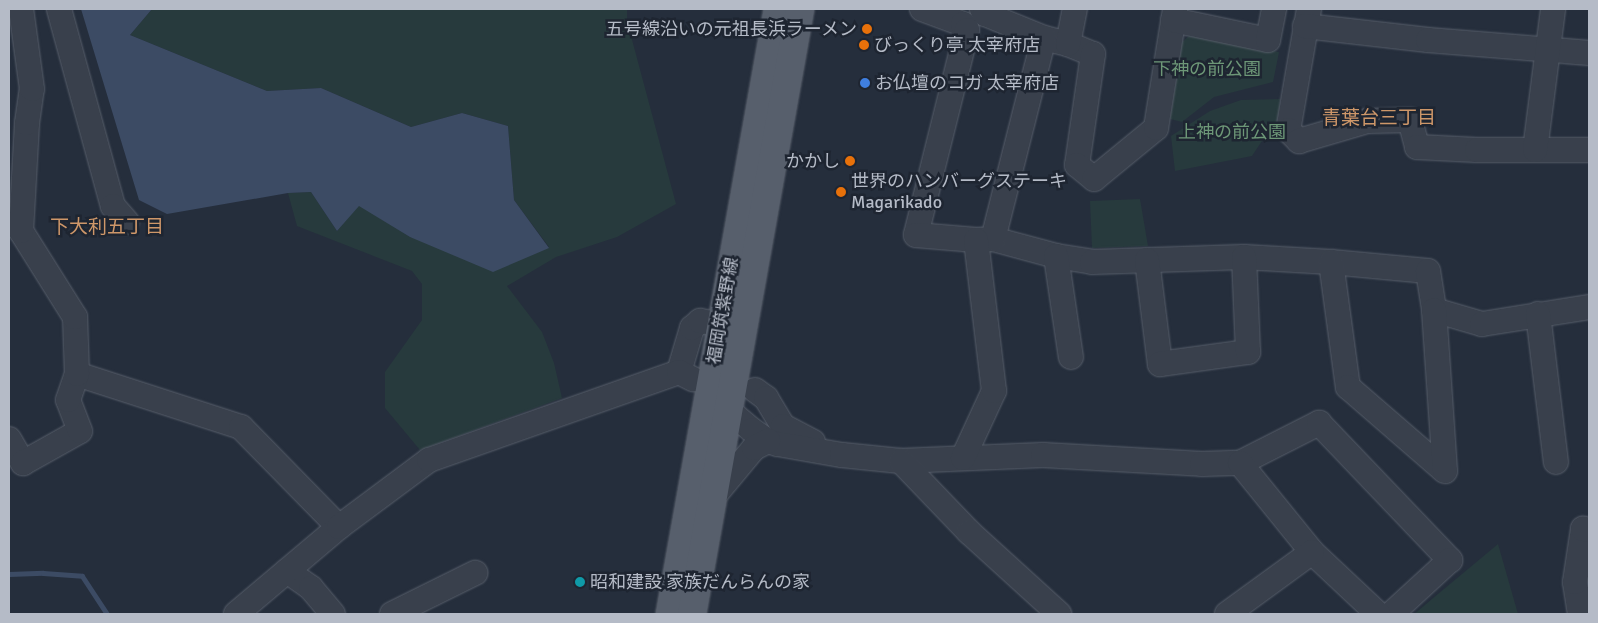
<!DOCTYPE html>
<html>
<head>
<meta charset="utf-8">
<style>
  body { margin:0 }
  #map { position:relative; width:1598px; height:623px; overflow:hidden; background:#252e3c; font-family:Signika,"Noto Sans JP",sans-serif }
  div>[style] { position:absolute }
  .green>* { inset:0; background:#273a3d }
  .water>* { inset:0; background:#3c4b64 }
  .stream>* { height:5px; margin:-2.5px; padding:0 2.5px; transform-origin:2.5px; border-radius:2.5px; background:#3c4b64 }
  .roads { filter:drop-shadow(0 0 1px #575e6a) drop-shadow(0 0 1px #575e6a) }
  .minor>* { height:24px; margin:-12px; padding:0 12px; transform-origin:12px; border-radius:12px; background:#39404c }
  .major>* { height:28px; margin:-14px; padding:0 14px; transform-origin:14px; border-radius:14px; background:#575f6c }
  .dots>* { width:14px; height:14px; translate:-50% -50%; box-sizing:border-box; border:2px solid #1e2531; border-radius:50% }
  span { translate:-50% -50%; white-space:nowrap; text-align:center; line-height:1.15; -webkit-text-stroke:5px #1e2531; paint-order:stroke }
  .poi-label { font-size:18px; color:#b5bbc7 }
  .right { translate:-100% -50%; text-align:right }
  .left { translate:0 -50%; text-align:left }
  .park-label { font-size:18px; color:#6d9777 }
  .street-label { font-size:18px; color:#b5bbc7 }
  .neighbourhood-label { font-size:19px; color:#ce9769 }
  .frame { position:absolute; inset:0; border:10px solid #b5bbc7; pointer-events:none }
</style>
</head>
<body>
<div id="map">
  <div class="green">
    <i style="clip-path:polygon(152px 9px,627px 9px,627px 21px,676px 204px,617px 237px,556px 257px,507px 286px,542px 332px,554px 363px,562px 398px,420px 450px,385px 408px,385px 372px,422px 320px,422px 284px,412px 271px,297px 226px,288px 193px,311px 192px,337px 231px,359px 205px,410px 237px,549px 247px,514px 200px,508px 126px,462px 113px,411px 127px,321px 88px,267px 91px,130px 35px)"></i>
    <i style="clip-path:polygon(1189px 36px,1279px 52px,1273px 82px,1214px 97px,1182px 122px,1170px 119px,1182px 42px)"></i>
    <i style="clip-path:polygon(1280px 99px,1279px 130px,1262px 141px,1252px 156px,1175px 171px,1171px 136px,1210px 111px,1241px 100px)"></i>
    <i style="clip-path:polygon(1140px 199px,1148px 246px,1092px 248px,1090px 201px)"></i>
    <i style="clip-path:polygon(1498px 544px,1518px 614px,1414px 614px)"></i>
  </div>
  <div class="water">
    <i style="clip-path:polygon(81px 9px,152px 9px,130px 35px,267px 91px,321px 88px,411px 127px,462px 113px,508px 126px,514px 200px,549px 248px,493px 272px,410px 237px,359px 206px,337px 231px,311px 192px,288px 193px,167px 214px,139px 200px)"></i>
  </div>
  <div class="stream">
    <i style="left:9px;top:574px;width:34px;rotate:-2deg"></i>
    <i style="left:43px;top:573px;width:39px;rotate:4deg"></i>
    <i style="left:82px;top:576px;width:45px;rotate:56.7deg"></i>
  </div>
  <div class="roads">
    <div class="minor">
      <i style="left:59px;top:9px;width:204px;rotate:74.7deg"></i>
      <i style="left:113px;top:206px;width:21px;rotate:49deg"></i>
      <i style="left:922px;top:9px;width:44px;rotate:20.1deg"></i>
      <i style="left:963px;top:24px;width:7px;rotate:56deg"></i>
      <i style="left:967px;top:30px;width:211px;rotate:104deg"></i>
      <i style="left:916px;top:235px;width:60px;rotate:4.8deg"></i>
      <i style="left:976px;top:240px;width:17px;rotate:-3deg"></i>
      <i style="left:993px;top:239px;width:65px;rotate:15.1deg"></i>
      <i style="left:1056px;top:256px;width:36px;rotate:9deg"></i>
      <i style="left:1092px;top:262px;width:152px;rotate:-1.9deg"></i>
      <i style="left:1244px;top:257px;width:87px;rotate:3.3deg"></i>
      <i style="left:1331px;top:262px;width:97px;rotate:5.3deg"></i>
      <i style="left:1428px;top:271px;width:39px;rotate:81deg"></i>
      <i style="left:1434px;top:310px;width:50px;rotate:16.3deg"></i>
      <i style="left:1482px;top:324px;width:108px;rotate:-9deg"></i>
      <i style="left:982px;top:9px;width:6px;rotate:59deg"></i>
      <i style="left:985px;top:14px;width:64px;rotate:22.1deg"></i>
      <i style="left:1044px;top:38px;width:25px;rotate:14deg"></i>
      <i style="left:1068px;top:44px;width:27px;rotate:22deg"></i>
      <i style="left:1093px;top:54px;width:112px;rotate:98.2deg"></i>
      <i style="left:1077px;top:165px;width:22px;rotate:39deg"></i>
      <i style="left:1094px;top:179px;width:80px;rotate:-39.4deg"></i>
      <i style="left:1156px;top:128px;width:121px;rotate:-80.9deg"></i>
      <i style="left:1309px;top:9px;width:123px;rotate:99.8deg"></i>
      <i style="left:1288px;top:130px;width:16px;rotate:45deg"></i>
      <i style="left:1299px;top:141px;width:71px;rotate:-16.4deg"></i>
      <i style="left:1367px;top:121px;width:43px;rotate:-1.3deg"></i>
      <i style="left:1410px;top:120px;width:28px;rotate:75deg"></i>
      <i style="left:1417px;top:147px;width:60px;rotate:2.9deg"></i>
      <i style="left:1477px;top:150px;width:112px"></i>
      <i style="left:1173px;top:20px;width:97px;rotate:11.9deg"></i>
      <i style="left:1268px;top:40px;width:32px;rotate:-79deg"></i>
      <i style="left:1305px;top:26px;width:124px;rotate:6.5deg"></i>
      <i style="left:1428px;top:40px;width:162px;rotate:4.6deg"></i>
      <i style="left:1068px;top:44px;width:36px;rotate:-79deg"></i>
      <i style="left:1535px;top:150px;width:142px;rotate:-82.7deg"></i>
      <i style="left:993px;top:239px;width:207px;rotate:-75.8deg"></i>
      <i style="left:1056px;top:256px;width:102px;rotate:81.6deg"></i>
      <i style="left:1147px;top:260px;width:105px;rotate:82.9deg"></i>
      <i style="left:1160px;top:364px;width:89px;rotate:-7.8deg"></i>
      <i style="left:1248px;top:352px;width:95px;rotate:-92.4deg"></i>
      <i style="left:1331px;top:262px;width:126px;rotate:82.3deg"></i>
      <i style="left:1348px;top:387px;width:128px;rotate:40.9deg"></i>
      <i style="left:1445px;top:471px;width:161px;rotate:-93.9deg"></i>
      <i style="left:1538px;top:314px;width:149px;rotate:83.1deg"></i>
      <i style="left:679px;top:372px;width:46px;rotate:-73.5deg"></i>
      <i style="left:692px;top:328px;width:11px;rotate:-41deg"></i>
      <i style="left:700px;top:321px;width:20px;rotate:9deg"></i>
      <i style="left:77px;top:374px;width:172px;rotate:17.9deg"></i>
      <i style="left:241px;top:427px;width:140px;rotate:45.6deg"></i>
      <i style="left:755px;top:390px;width:14px;rotate:36deg"></i>
      <i style="left:766px;top:398px;width:33px;rotate:59deg"></i>
      <i style="left:783px;top:426px;width:34px;rotate:28deg"></i>
      <i style="left:728px;top:410px;width:31px;rotate:40deg"></i>
      <i style="left:752px;top:430px;width:19px;rotate:35deg"></i>
      <i style="left:768px;top:441px;width:10px;rotate:17deg"></i>
      <i style="left:778px;top:444px;width:65px;rotate:9.8deg"></i>
      <i style="left:842px;top:455px;width:59px;rotate:5.8deg"></i>
      <i style="left:901px;top:461px;width:142px;rotate:-2.4deg"></i>
      <i style="left:1043px;top:455px;width:159px;rotate:3.2deg"></i>
      <i style="left:1202px;top:464px;width:38px;rotate:-2deg"></i>
      <i style="left:1240px;top:463px;width:89px;rotate:-26.9deg"></i>
      <i style="left:1319px;top:423px;width:190px;rotate:46.3deg"></i>
      <i style="left:1450px;top:560px;width:80px;rotate:137.5deg"></i>
      <i style="left:9px;top:439px;width:28px;rotate:60deg"></i>
      <i style="left:23px;top:463px;width:65px;rotate:-29.3deg"></i>
      <i style="left:80px;top:431px;width:33px;rotate:-111deg"></i>
      <i style="left:68px;top:400px;width:28px;rotate:-71deg"></i>
      <i style="left:77px;top:374px;width:57px;rotate:-92deg"></i>
      <i style="left:75px;top:317px;width:102px;rotate:-122.1deg"></i>
      <i style="left:21px;top:231px;width:108px;rotate:-86.8deg"></i>
      <i style="left:27px;top:123px;width:34px;rotate:-82deg"></i>
      <i style="left:32px;top:89px;width:81px;rotate:-97.8deg"></i>
      <i style="left:963px;top:458px;width:74px;rotate:-65.2deg"></i>
      <i style="left:994px;top:391px;width:152px;rotate:-96.8deg"></i>
      <i style="left:901px;top:461px;width:98px;rotate:46.2deg"></i>
      <i style="left:969px;top:532px;width:122px;rotate:42.3deg"></i>
      <i style="left:1240px;top:463px;width:114px;rotate:51deg"></i>
      <i style="left:1312px;top:552px;width:91px;rotate:43.2deg"></i>
      <i style="left:714px;top:496px;width:62px;rotate:-50.2deg"></i>
      <i style="left:754px;top:448px;width:16px;rotate:-27deg"></i>
      <i style="left:287px;top:571px;width:29px;rotate:35deg"></i>
      <i style="left:311px;top:588px;width:34px;rotate:50deg"></i>
      <i style="left:236px;top:614px;width:135px;rotate:-40.2deg"></i>
      <i style="left:339px;top:527px;width:112px;rotate:-36.7deg"></i>
      <i style="left:429px;top:460px;width:265px;rotate:-19.4deg"></i>
      <i style="left:679px;top:372px;width:16px;rotate:27deg"></i>
      <i style="left:392px;top:614px;width:93px;rotate:-26.3deg"></i>
      <i style="left:1227px;top:614px;width:105px;rotate:-36.1deg"></i>
      <i style="left:1580px;top:614px;width:32px;rotate:-99deg"></i>
      <i style="left:1575px;top:582px;width:54px;rotate:-81.4deg"></i>
      <i style="left:1583px;top:529px;width:6px;rotate:9deg"></i>
    </div>
    <div class="major">
      <i style="left:670px;top:614px;width:615px;rotate:-79.88deg"></i>
      <i style="left:692px;top:614px;width:615px;rotate:-79.88deg"></i>
    </div>
  </div>
  <div class="dots">
    <i style="left:867px;top:29px;background:#e8710a"></i>
    <i style="left:864px;top:45px;background:#e8710a"></i>
    <i style="left:865px;top:83px;background:#3f7fe0"></i>
    <i style="left:850px;top:161px;background:#e8710a"></i>
    <i style="left:841px;top:192px;background:#e8710a"></i>
    <i style="left:580px;top:582px;background:#0f9aa8"></i>
  </div>
  <div class="poi-label">
    <span class="right" style="left:857px;top:29px">五号線沿いの元祖長浜ラーメン</span>
    <span class="left" style="left:874px;top:45px">びっくり亭 太宰府店</span>
    <span class="left" style="left:875px;top:83px">お仏壇のコガ 太宰府店</span>
    <span class="right" style="left:840px;top:161px">かかし</span>
    <span class="left" style="left:851px;top:192px">世界のハンバーグステーキ<br>Magarikado</span>
    <span class="left" style="left:590px;top:582px">昭和建設 家族だんらんの家</span>
  </div>
  <div class="park-label">
    <span style="left:1207px;top:69px">下神の前公園</span>
    <span style="left:1232px;top:132px">上神の前公園</span>
  </div>
  <div class="street-label">
    <span style="left:723px;top:311px;rotate:-80deg">福岡筑紫野線</span>
  </div>
  <div class="neighbourhood-label">
    <span style="left:1379px;top:119px">青葉台三丁目</span>
    <span style="left:107px;top:228px">下大利五丁目</span>
  </div>
  <div class="frame"></div>
</div>
</body>
</html>
